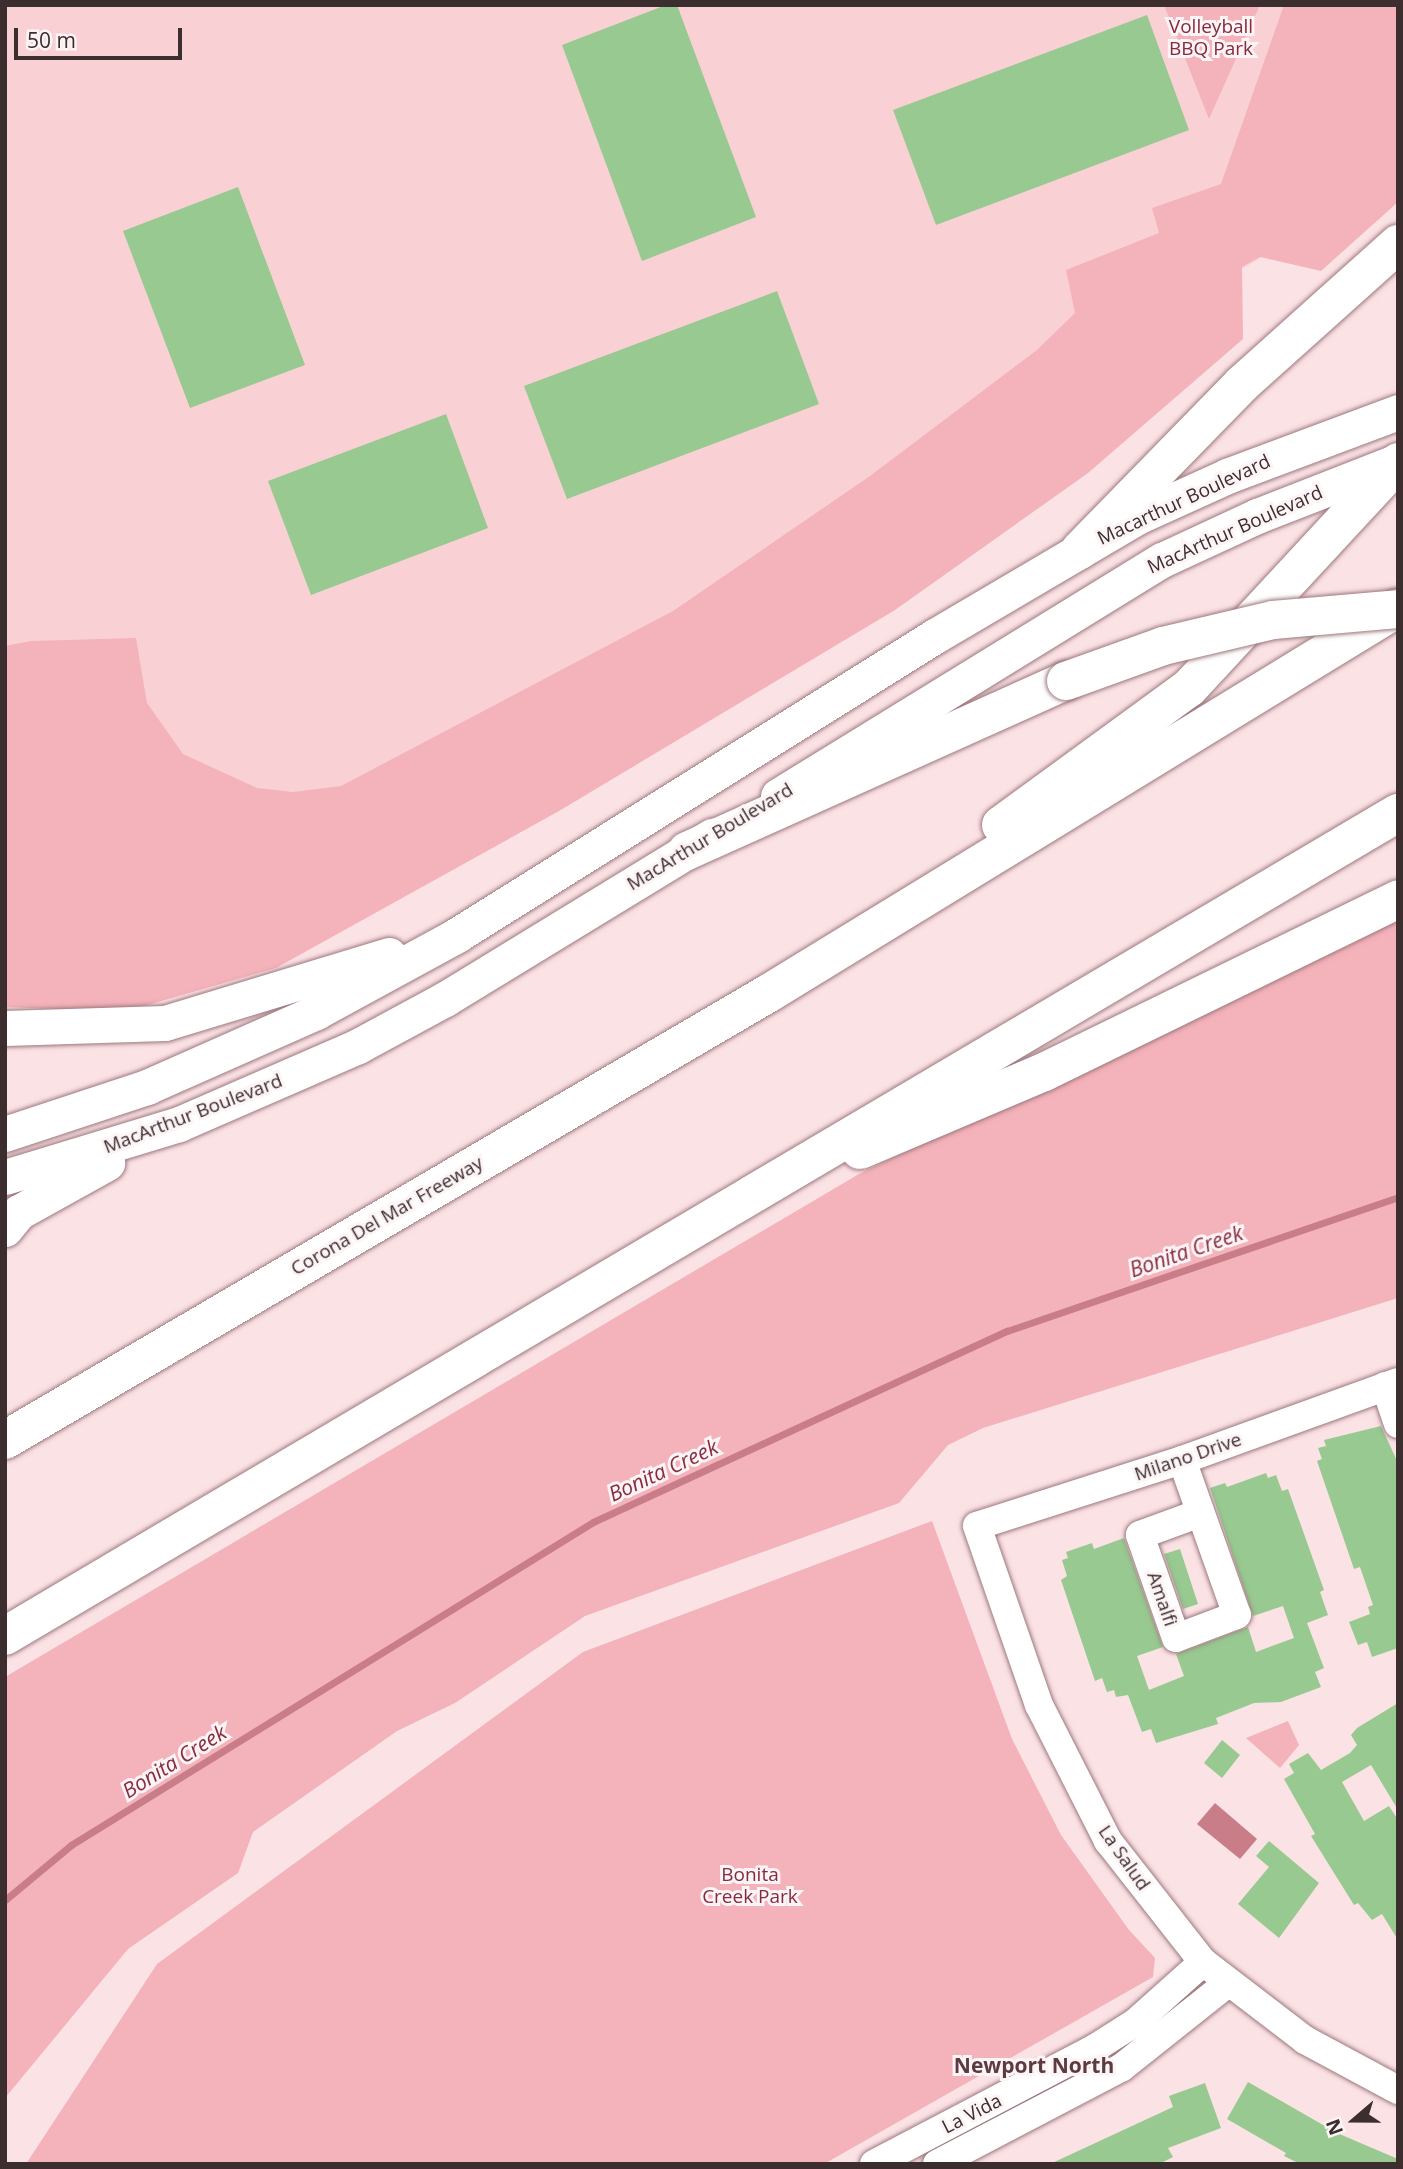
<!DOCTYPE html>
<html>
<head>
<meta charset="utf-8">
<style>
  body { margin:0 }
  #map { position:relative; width:1403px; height:2169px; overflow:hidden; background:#fbe2e5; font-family:"Open Sans",sans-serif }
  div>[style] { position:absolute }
  .built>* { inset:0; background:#f9d1d5 }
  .green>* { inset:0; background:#f4b2bb }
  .water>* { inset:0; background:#c97d89 }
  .stream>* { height:7px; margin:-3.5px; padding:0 3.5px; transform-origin:3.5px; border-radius:3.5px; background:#c97d89 }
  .building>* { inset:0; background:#97c991 }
  .roads { filter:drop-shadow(0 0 2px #9d787c) drop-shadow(0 0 2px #9d787c) }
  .minor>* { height:28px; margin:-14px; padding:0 14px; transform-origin:14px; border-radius:14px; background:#fff }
  .major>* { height:35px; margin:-17.5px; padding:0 17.5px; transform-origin:17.5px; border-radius:17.5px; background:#fff }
  .highway>* { height:38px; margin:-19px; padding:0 19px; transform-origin:19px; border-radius:19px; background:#fff }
  .bridges { filter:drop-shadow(0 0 2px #9d787c) drop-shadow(0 0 2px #9d787c) }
  .highway-bridge>* { height:38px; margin:-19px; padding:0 19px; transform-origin:19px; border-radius:19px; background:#fff }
  span { translate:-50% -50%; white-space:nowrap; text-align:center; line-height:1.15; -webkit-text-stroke:6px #fdf4f5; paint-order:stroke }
  .park-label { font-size:19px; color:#852a40 }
  .street-label { font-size:19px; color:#3c2d2f }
  .water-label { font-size:21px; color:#872c41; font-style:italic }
  .neighbourhood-label { font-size:21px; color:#5c3b40; font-weight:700 }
  .frame { position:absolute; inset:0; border:7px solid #3c2d2f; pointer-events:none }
  .north { position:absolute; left:1319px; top:2085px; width:70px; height:70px; -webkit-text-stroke:5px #fdf4f5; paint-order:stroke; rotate:250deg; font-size:19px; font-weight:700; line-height:28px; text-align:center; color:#3c2d2f }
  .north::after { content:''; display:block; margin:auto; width:24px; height:32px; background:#3c2d2f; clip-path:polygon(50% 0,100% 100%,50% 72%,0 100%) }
  .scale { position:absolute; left:14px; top:28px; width:168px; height:32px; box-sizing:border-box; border:4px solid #3c2d2f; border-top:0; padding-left:9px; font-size:21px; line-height:24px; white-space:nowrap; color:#3c2d2f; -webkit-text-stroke:5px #fdf4f5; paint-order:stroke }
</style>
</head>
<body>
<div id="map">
  <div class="built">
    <i style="clip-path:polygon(5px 5px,1398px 5px,1268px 253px,1237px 272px,1230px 330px,5px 990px)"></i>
  </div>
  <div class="green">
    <i style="clip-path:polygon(1164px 5px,1260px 5px,1209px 119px)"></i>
    <i style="clip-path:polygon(1284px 5px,1398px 5px,1398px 202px,1321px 271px,1260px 257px,1242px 267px,1243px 339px,1088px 473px,895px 610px,559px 811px,276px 968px,144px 1006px,85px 1010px,5px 1007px,5px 646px,31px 641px,136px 638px,147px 703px,183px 754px,257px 788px,293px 792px,341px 786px,673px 611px,870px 476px,1037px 350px,1075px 313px,1066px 270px,1159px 233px,1152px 208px,1221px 184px)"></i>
    <i style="clip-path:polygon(1398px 913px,1398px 1298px,983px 1428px,948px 1445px,899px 1503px,585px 1616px,455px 1703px,397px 1731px,253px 1832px,238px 1873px,128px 1949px,5px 2098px,5px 1677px,859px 1174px)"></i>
    <i style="clip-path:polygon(932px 1521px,1012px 1739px,1061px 1835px,1129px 1930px,1155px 1958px,1153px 1977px,824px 2164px,26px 2164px,157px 1964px,583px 1652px)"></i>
    <i style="clip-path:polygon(1288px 1721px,1299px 1745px,1280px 1768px,1246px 1738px)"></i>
  </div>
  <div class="water">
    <i style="clip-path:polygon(1215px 1803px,1257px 1839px,1240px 1859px,1197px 1824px)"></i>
  </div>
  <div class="stream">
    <i style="left:5px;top:1900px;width:86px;rotate:-39.8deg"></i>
    <i style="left:71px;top:1845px;width:614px;rotate:-31.75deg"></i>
    <i style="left:593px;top:1522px;width:456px;rotate:-24.8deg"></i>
    <i style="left:1007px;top:1331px;width:413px;rotate:-18.9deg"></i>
  </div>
  <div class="building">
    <i style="clip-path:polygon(666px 5px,677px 5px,756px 217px,642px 261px,562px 45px)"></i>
    <i style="clip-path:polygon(1147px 15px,1189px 130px,936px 225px,893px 110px)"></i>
    <i style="clip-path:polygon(238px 187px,305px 365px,190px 408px,123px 231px)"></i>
    <i style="clip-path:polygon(777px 291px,819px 404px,567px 499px,524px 386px)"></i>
    <i style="clip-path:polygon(446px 414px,488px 528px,311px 595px,268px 481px)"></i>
    <i style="clip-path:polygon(1381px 1426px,1398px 1463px,1398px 1648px,1372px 1657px,1367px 1642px,1358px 1645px,1349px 1622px,1370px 1614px,1368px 1607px,1373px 1605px,1360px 1567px,1354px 1569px,1317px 1461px,1322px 1459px,1318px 1448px,1326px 1446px,1324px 1440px)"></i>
    <i style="clip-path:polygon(1266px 1473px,1268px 1478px,1276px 1475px,1282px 1491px,1288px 1489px,1324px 1590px,1320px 1592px,1328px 1615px,1307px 1623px,1324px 1668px,1315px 1672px,1321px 1687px,1281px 1702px,1254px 1703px,1216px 1718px,1218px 1724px,1156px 1743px,1151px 1729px,1142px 1732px,1128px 1695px,1116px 1697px,1114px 1690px,1107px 1692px,1102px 1678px,1095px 1681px,1061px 1580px,1067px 1576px,1062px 1560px,1068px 1558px,1066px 1552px,1092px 1543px,1094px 1549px,1124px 1538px,1163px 1647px,1137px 1656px,1149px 1690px,1184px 1676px,1176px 1654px,1248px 1627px,1256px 1652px,1294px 1638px,1283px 1606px,1253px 1616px,1210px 1488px,1225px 1483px,1227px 1487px)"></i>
    <i style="clip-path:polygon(1180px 1549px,1198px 1604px,1183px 1609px,1164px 1554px)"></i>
    <i style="clip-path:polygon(1398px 1703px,1398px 1810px,1371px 1765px,1342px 1782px,1364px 1821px,1389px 1806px,1398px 1820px,1398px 1940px,1382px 1914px,1372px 1920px,1358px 1903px,1354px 1905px,1311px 1836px,1315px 1834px,1284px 1779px,1294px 1773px,1289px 1764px,1308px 1753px,1321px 1770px,1350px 1753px,1357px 1745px,1351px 1735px,1357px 1728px)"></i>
    <i style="clip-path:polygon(1222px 1740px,1240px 1755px,1222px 1778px,1204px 1763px)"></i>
    <i style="clip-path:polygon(1269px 1841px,1319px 1883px,1279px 1938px,1238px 1904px,1269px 1867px,1256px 1856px)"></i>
    <i style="clip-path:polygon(1248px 2082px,1337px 2133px,1398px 2159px,1398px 2164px,1300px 2164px,1284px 2156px,1286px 2153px,1227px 2119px)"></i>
    <i style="clip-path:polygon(1205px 2083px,1221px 2128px,1168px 2148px,1173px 2157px,1159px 2164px,1050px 2164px,1173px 2107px,1169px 2096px)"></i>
  </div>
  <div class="roads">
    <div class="minor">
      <i style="left:1398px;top:1382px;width:230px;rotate:160.1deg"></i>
      <i style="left:1182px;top:1460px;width:215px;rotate:162.2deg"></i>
      <i style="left:977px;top:1526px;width:189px;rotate:70.9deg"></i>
      <i style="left:1039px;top:1705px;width:153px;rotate:63.1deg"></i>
      <i style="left:1108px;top:1841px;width:154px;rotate:51.9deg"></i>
      <i style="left:1203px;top:1962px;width:128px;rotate:37.4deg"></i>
      <i style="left:1305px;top:2040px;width:106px;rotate:28.3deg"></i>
      <i style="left:1385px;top:1386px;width:40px;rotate:71.1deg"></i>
      <i style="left:1182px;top:1460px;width:164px;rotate:70.5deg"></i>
      <i style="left:1237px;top:1615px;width:65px;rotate:159.3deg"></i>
      <i style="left:1176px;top:1638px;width:109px;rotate:-109.3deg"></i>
      <i style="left:1140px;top:1535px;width:64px;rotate:-20.1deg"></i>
      <i style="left:874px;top:2164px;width:250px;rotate:-27.7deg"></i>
      <i style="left:1095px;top:2048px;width:49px;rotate:-32.4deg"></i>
      <i style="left:1136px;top:2022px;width:90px;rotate:-41.8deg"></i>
      <i style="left:937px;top:2164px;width:208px;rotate:-27.6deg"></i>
      <i style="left:1121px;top:2068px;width:137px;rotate:-38.5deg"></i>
    </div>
    <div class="major">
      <i style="left:778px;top:796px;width:451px;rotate:-31.6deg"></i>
      <i style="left:1162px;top:560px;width:105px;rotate:-24.9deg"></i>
      <i style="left:1257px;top:516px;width:151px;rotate:-21.3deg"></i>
      <i style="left:5px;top:1028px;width:160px;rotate:-1.8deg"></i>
      <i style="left:165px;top:1023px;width:234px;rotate:-16.9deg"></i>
      <i style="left:5px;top:1134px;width:150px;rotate:-18.3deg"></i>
      <i style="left:147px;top:1087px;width:185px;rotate:-23.9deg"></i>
      <i style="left:316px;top:1012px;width:161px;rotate:-28.6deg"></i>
      <i style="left:457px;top:935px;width:564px;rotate:-32.03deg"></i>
      <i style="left:935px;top:636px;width:237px;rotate:-30.5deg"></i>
      <i style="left:1139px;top:516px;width:97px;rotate:-24.4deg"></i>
      <i style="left:1227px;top:476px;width:183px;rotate:-20.5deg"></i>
      <i style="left:5px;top:1177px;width:182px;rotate:-16.9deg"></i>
      <i style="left:179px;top:1124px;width:195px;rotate:-23.5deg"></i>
      <i style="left:358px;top:1046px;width:99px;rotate:-28.4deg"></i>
      <i style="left:445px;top:999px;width:313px;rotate:-31.4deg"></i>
      <i style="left:5px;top:1229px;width:22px;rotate:-51deg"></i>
      <i style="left:19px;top:1212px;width:101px;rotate:-29.1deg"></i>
    </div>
    <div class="highway">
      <i style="left:1080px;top:550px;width:232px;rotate:-45.7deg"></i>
      <i style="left:1242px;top:384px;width:210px;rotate:-41.9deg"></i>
      <i style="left:1001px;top:825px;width:233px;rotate:-36.1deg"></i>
      <i style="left:1189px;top:688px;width:308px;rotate:-47.2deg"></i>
      <i style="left:687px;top:851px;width:415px;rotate:-24.2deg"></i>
      <i style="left:860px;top:1150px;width:200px;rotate:-23deg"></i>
      <i style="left:1044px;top:1072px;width:394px;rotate:-26deg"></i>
      <i style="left:5px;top:1440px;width:885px;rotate:-30.33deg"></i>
      <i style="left:769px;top:993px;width:737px;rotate:-31.47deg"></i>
      <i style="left:5px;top:1636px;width:1618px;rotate:-30.58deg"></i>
    </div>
  </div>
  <div class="bridges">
    <div class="highway-bridge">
      <i style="left:1066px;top:681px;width:103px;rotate:-19.8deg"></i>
      <i style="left:1163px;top:646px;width:113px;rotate:-13.3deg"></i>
      <i style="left:1273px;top:620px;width:125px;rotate:-5deg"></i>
    </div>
  </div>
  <div class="park-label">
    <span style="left:1211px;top:38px">Volleyball<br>BBQ Park</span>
    <span style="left:750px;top:1886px">Bonita<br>Creek Park</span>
  </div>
  <div class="street-label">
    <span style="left:1184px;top:500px;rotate:-25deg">Macarthur Boulevard</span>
    <span style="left:1235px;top:530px;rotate:-24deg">MacArthur Boulevard</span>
    <span style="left:710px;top:837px;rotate:-31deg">MacArthur Boulevard</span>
    <span style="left:193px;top:1114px;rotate:-21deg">MacArthur Boulevard</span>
    <span style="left:387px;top:1216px;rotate:-30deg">Corona Del Mar Freeway</span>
    <span style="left:1188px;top:1457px;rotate:-19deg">Milano Drive</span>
    <span style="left:1162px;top:1599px;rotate:71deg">Amalfi</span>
    <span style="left:1124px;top:1858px;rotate:55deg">La Salud</span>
    <span style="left:972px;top:2114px;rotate:-27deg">La Vida</span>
  </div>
  <div class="water-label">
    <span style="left:1186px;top:1251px;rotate:-19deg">Bonita Creek</span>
    <span style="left:663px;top:1470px;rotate:-25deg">Bonita Creek</span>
    <span style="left:174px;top:1761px;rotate:-32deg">Bonita Creek</span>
  </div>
  <div class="neighbourhood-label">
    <span style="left:1034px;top:2065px">Newport North</span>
  </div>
  <div class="frame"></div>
  <div class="north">N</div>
  <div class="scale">50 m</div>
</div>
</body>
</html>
